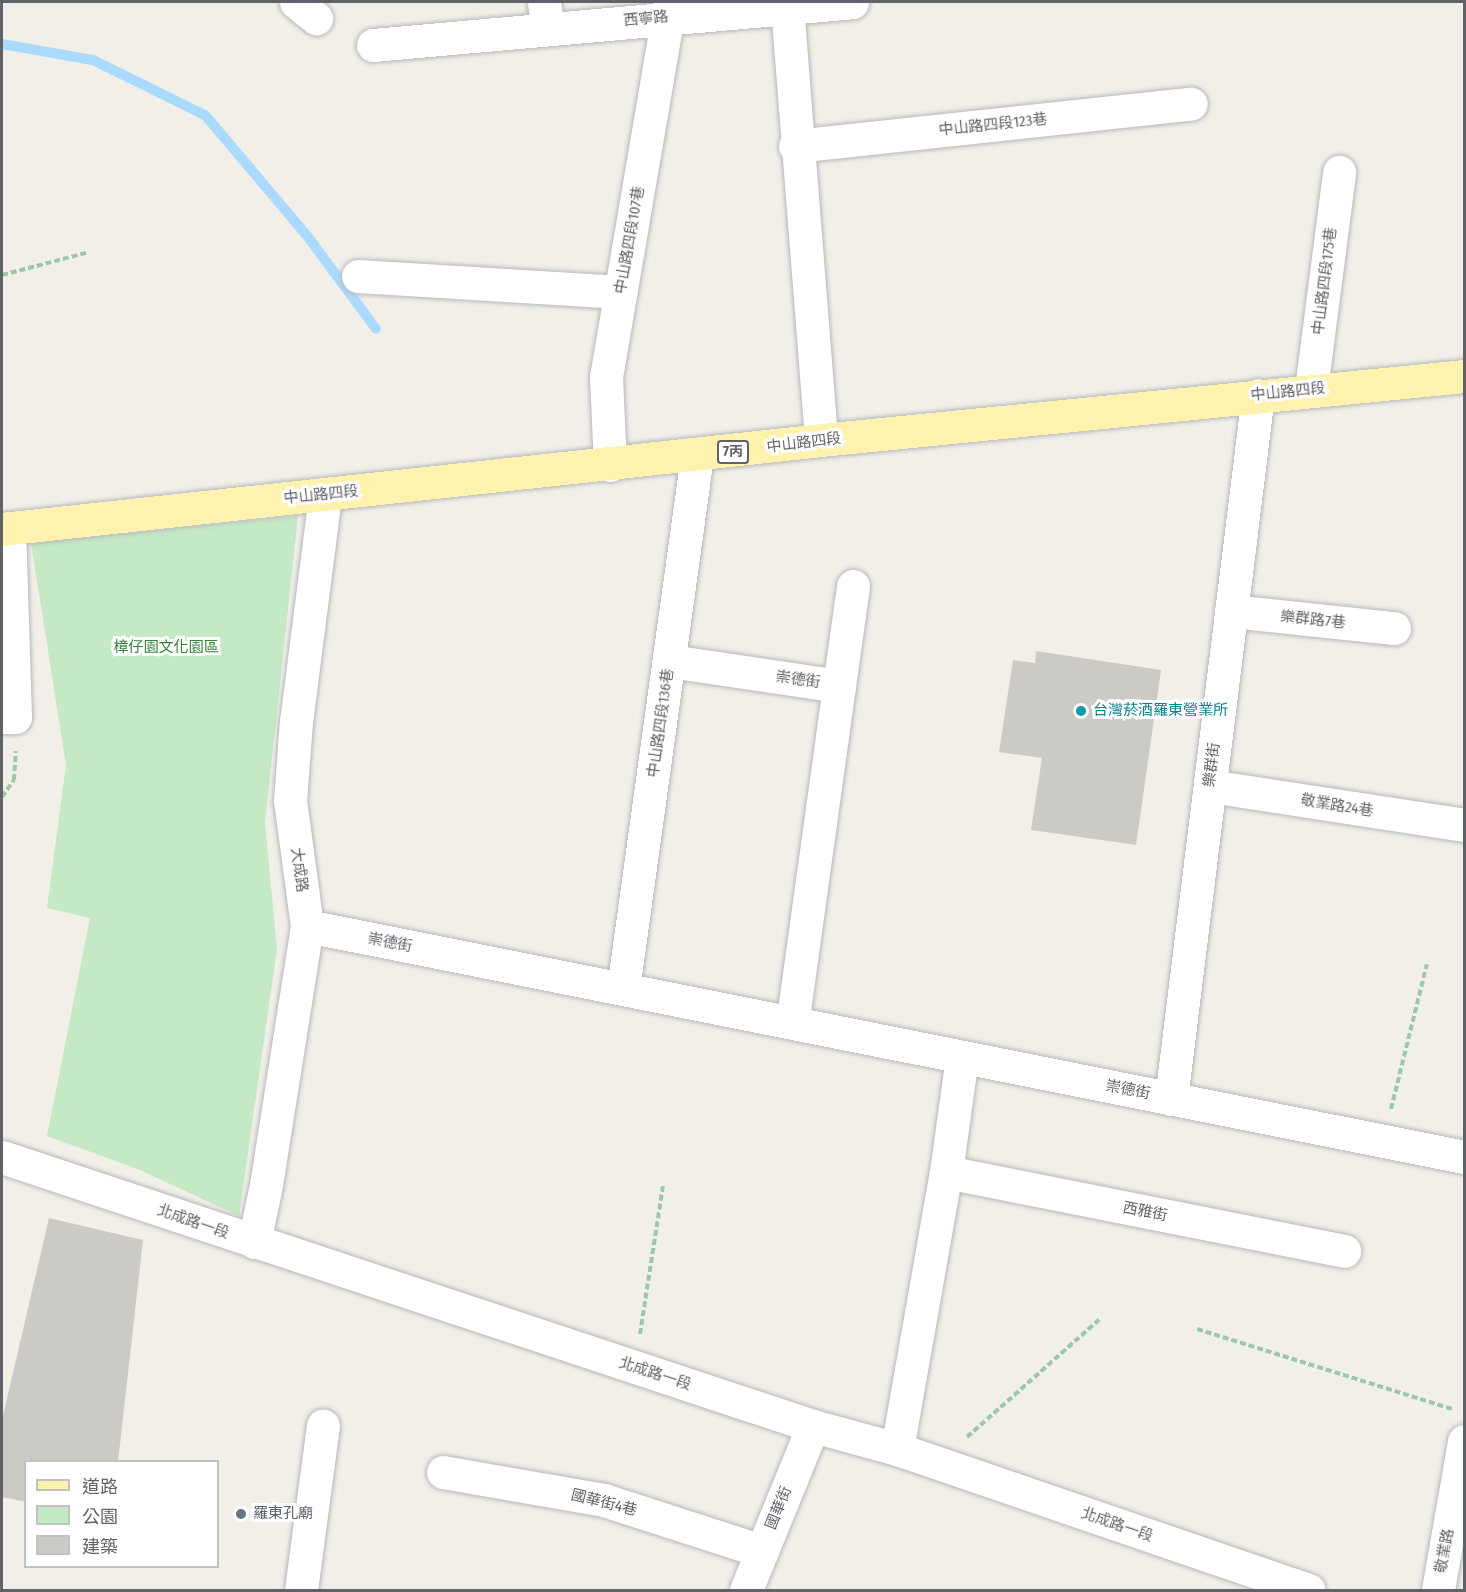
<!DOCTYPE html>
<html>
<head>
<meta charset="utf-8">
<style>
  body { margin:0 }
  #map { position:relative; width:1466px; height:1592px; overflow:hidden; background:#f1efe8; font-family:"Fira Sans Condensed","Noto Sans TC",sans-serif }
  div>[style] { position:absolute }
  .green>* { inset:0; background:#c5e8c5 }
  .stream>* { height:10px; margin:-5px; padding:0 5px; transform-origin:5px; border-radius:5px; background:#aadaff }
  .building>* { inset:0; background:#cccac5 }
  .path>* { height:4px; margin-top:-2px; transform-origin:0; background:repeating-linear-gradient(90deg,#9cc7a9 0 6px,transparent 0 9px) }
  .roads { filter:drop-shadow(0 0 2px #b5b8bc) drop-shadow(0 0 2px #b5b8bc) }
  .minor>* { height:33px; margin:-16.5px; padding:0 16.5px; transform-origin:16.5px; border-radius:16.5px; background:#fff }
  .major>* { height:33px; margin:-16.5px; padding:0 16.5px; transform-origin:16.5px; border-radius:16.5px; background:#fff2af }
  .dots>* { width:16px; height:16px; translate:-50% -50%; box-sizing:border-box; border:3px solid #fff; border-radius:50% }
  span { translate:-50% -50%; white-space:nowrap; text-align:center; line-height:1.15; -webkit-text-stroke:6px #fff; paint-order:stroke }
  .shield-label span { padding:2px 4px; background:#fff; border:2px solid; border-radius:4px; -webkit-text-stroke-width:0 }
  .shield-label { font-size:14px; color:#5f6368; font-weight:700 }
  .street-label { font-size:15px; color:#5f6368 }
  .park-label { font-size:15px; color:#348238 }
  .culture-label { font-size:15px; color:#0d838f }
  .left { translate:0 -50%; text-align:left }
  .worship-label { font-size:15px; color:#5b616d }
  .frame { position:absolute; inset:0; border:3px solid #5f6368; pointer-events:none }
  .legend { position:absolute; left:24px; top:1460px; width:195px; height:108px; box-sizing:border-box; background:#fff; border:2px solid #bfc1c3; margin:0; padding:8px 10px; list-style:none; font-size:18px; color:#5f6368 }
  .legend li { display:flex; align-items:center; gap:12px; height:30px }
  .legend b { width:30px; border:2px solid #bfc1c3 }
</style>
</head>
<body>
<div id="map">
  <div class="green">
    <i style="clip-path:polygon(298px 516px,265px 823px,277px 949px,239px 1216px,140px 1170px,47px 1136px,90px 918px,47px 908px,66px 765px,31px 543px)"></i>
  </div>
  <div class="stream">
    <i style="left:2px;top:44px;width:92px;rotate:10deg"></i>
    <i style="left:93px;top:60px;width:125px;rotate:26.2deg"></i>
    <i style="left:205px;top:115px;width:160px;rotate:49.8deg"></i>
    <i style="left:308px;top:237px;width:114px;rotate:53.5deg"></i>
  </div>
  <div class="building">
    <i style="clip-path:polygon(1036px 651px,1161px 670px,1136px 845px,1031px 830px,1042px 758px,999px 752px,1013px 660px,1035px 663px)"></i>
    <i style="clip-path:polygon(49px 1218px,143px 1240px,118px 1462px,26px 1462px,26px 1502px,2px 1497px,2px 1420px)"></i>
  </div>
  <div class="path">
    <i style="left:2px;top:275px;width:87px;rotate:-14.7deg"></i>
    <i style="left:2px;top:797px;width:21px;rotate:-55deg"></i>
    <i style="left:14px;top:780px;width:29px;rotate:-86deg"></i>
    <i style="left:1391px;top:1109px;width:149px;rotate:-76.1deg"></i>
    <i style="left:1197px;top:1329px;width:267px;rotate:17.4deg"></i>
    <i style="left:640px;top:1334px;width:150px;rotate:-81.2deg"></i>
    <i style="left:967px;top:1437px;width:178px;rotate:-41.6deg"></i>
  </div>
  <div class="roads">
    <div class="minor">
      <i style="left:296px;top:2px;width:26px;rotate:39deg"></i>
      <i style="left:544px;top:2px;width:27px;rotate:82deg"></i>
      <i style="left:787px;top:6px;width:435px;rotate:85.5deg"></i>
      <i style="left:373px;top:45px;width:481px;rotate:-5.1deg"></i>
      <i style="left:795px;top:146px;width:398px;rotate:-6.1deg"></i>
      <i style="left:358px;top:276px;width:263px;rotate:3.5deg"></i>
      <i style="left:1311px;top:389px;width:219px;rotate:-82.6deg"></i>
      <i style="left:610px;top:465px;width:88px;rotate:-92.6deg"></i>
      <i style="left:606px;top:377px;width:380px;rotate:-80.3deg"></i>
      <i style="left:1231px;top:611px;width:164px;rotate:6deg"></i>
      <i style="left:670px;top:661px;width:171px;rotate:8.4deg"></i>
      <i style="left:839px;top:686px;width:340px;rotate:97.9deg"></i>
      <i style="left:839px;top:686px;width:101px;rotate:-82deg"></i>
      <i style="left:2px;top:717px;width:13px"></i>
      <i style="left:15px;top:717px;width:189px;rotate:-91.8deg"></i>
      <i style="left:1210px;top:786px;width:257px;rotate:8.7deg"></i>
      <i style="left:307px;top:926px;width:1180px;rotate:11.29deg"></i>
      <i style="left:623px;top:989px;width:538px;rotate:-82.1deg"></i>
      <i style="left:1171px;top:1099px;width:709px;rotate:-82.96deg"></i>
      <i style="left:2px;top:1157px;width:854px;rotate:18.35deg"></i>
      <i style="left:813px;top:1426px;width:87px;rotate:15.3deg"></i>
      <i style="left:897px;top:1449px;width:435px;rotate:18.9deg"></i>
      <i style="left:946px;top:1172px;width:406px;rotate:11.2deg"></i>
      <i style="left:254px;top:1242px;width:58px;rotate:-78.1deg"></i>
      <i style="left:266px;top:1185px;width:262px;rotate:-81deg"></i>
      <i style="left:307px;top:926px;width:126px;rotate:-97.7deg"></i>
      <i style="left:290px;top:801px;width:79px;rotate:-85.7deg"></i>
      <i style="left:296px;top:722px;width:229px;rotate:-82.7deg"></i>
      <i style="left:897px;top:1449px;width:281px;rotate:-80deg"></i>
      <i style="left:946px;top:1172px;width:116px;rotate:-82.1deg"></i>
      <i style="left:443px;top:1472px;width:163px;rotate:9.9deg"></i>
      <i style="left:604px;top:1500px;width:166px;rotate:17.9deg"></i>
      <i style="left:301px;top:1590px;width:166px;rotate:-82.4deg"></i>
      <i style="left:746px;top:1590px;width:177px;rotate:-67.8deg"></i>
      <i style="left:1438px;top:1590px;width:151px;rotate:-80.1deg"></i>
    </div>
    <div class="major">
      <i style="left:2px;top:529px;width:824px;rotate:-6.2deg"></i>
      <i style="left:821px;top:440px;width:646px;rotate:-5.68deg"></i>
    </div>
  </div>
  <div class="dots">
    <i style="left:1081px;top:711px;background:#0f9aa8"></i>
    <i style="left:241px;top:1514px;background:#6b7280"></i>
  </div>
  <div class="shield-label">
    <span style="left:733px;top:452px">7丙</span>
  </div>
  <div class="street-label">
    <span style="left:646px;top:19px;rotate:-6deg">西寧路</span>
    <span style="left:993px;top:125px;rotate:-6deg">中山路四段123巷</span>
    <span style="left:630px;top:240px;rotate:-80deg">中山路四段107巷</span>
    <span style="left:1325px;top:281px;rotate:-83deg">中山路四段175巷</span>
    <span style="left:1288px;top:392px;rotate:-6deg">中山路四段</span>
    <span style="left:804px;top:443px;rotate:-7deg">中山路四段</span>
    <span style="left:321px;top:495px;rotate:-6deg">中山路四段</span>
    <span style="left:1313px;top:620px;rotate:6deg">樂群路7巷</span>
    <span style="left:798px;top:680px;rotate:8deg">崇德街</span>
    <span style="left:661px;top:723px;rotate:-82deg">中山路四段136巷</span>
    <span style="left:1212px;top:765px;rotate:-83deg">樂群街</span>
    <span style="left:1337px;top:806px;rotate:9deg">敬業路24巷</span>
    <span style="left:299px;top:870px;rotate:82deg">大成路</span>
    <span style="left:390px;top:943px;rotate:11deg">崇德街</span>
    <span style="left:1128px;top:1090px;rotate:11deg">崇德街</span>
    <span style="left:1145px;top:1212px;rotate:11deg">西雅街</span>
    <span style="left:193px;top:1222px;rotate:19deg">北成路一段</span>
    <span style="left:655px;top:1374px;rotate:18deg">北成路一段</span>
    <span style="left:604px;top:1503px;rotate:14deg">國華街4巷</span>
    <span style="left:779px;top:1508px;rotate:-68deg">國華街</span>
    <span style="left:1117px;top:1525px;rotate:19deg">北成路一段</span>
    <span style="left:1445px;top:1551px;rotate:-80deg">敬業路</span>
  </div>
  <div class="park-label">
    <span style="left:166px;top:648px">樟仔園文化園區</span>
  </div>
  <div class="culture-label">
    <span class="left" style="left:1093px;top:711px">台灣菸酒羅東營業所</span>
  </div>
  <div class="worship-label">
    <span class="left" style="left:253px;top:1514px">羅東孔廟</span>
  </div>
  <div class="frame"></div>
  <ul class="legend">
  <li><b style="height:8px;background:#fff2af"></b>道路</li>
  <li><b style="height:16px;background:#c5e8c5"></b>公園</li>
  <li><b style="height:16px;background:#cccac5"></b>建築</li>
  </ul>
</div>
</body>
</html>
